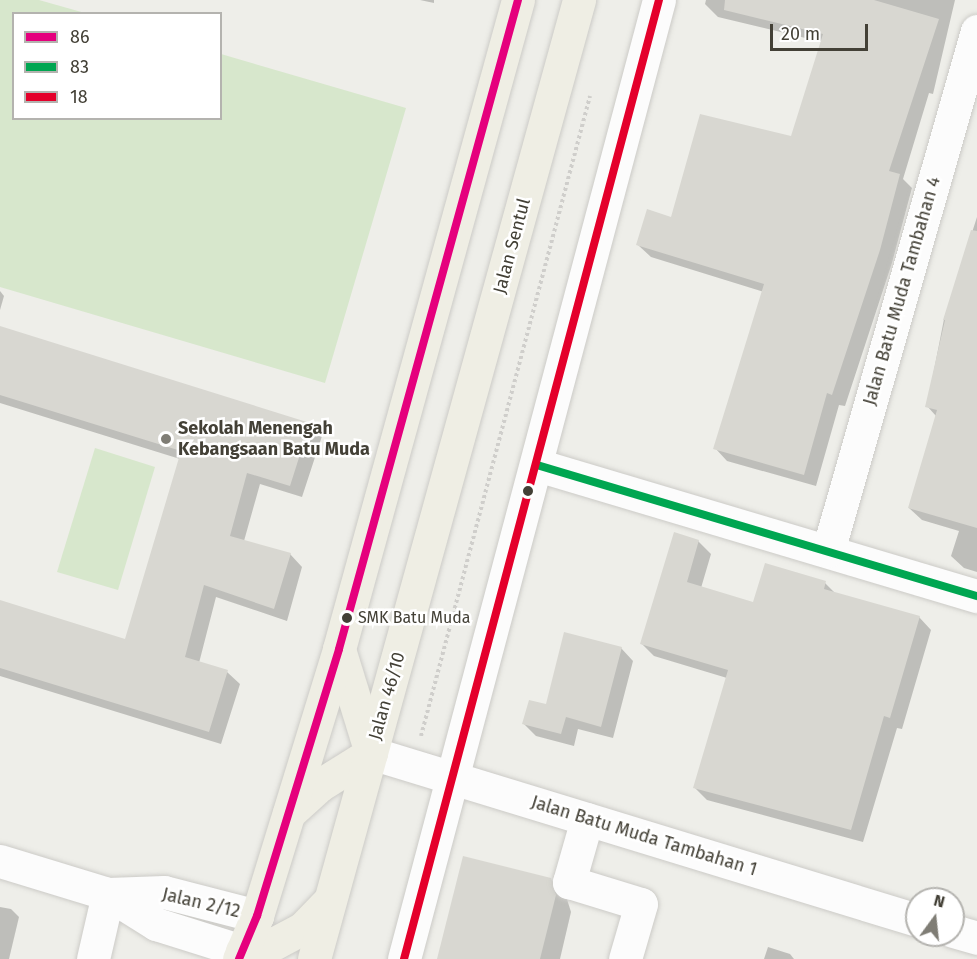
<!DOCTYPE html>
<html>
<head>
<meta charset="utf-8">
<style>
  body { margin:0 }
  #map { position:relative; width:977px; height:959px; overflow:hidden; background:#eeeee9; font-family:"Fira Sans",sans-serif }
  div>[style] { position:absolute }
  .green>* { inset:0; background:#d7e7cc }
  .shadow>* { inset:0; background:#0003 }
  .building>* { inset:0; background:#d8d7d1 }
  .path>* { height:4px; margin-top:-2px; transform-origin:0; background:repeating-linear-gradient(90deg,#cfcecb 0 3px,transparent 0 6px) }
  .roads { filter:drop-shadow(0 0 2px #cccbc7) drop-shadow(0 0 2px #cccbc7) }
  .minor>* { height:33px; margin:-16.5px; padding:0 16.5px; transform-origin:16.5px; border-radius:16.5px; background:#fcfcfc }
  .major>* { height:33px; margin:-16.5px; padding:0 16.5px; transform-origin:16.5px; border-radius:16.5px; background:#efeee4 }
  .bus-1>* { height:8px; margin:-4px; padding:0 4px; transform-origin:4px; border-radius:4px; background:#e5007d }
  .bus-2>* { height:8px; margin:-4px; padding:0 4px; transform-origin:4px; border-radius:4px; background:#00a651 }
  .bus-3>* { height:8px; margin:-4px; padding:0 4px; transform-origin:4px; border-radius:4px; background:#e4002b }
  .dots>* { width:16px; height:16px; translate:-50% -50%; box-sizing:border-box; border:3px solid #fff; border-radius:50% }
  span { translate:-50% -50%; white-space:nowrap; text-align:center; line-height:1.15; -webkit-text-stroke:5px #fff; paint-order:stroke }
  .bus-label { font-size:16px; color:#434036 }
  .left { translate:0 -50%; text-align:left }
  .street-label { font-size:18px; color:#434036 }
  .poi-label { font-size:18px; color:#434036; font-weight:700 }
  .legend { position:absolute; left:12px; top:12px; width:210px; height:108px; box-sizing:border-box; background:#fff; border:2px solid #b4b3af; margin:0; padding:8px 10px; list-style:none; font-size:18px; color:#434036 }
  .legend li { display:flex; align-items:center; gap:12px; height:30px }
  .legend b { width:30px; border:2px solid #b4b3af }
  .north { position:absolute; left:905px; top:887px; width:60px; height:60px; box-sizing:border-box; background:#fff; border:2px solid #b4b3af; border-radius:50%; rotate:15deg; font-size:16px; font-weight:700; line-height:24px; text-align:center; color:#434036 }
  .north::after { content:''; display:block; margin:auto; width:21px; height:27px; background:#7f7d75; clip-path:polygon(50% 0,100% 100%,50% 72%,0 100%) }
  .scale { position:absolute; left:770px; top:24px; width:98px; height:27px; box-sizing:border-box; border:3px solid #434036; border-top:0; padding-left:8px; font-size:18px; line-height:21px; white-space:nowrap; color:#434036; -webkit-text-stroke:4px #fff; paint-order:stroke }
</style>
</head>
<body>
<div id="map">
  <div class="green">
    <i style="clip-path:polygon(0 0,39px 0,85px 13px,14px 14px,14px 118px,220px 118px,221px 54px,406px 108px,325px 383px,0 287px)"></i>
    <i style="clip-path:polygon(95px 448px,155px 467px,118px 590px,57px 572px)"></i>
  </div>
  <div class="shadow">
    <i style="clip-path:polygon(420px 0,434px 0,434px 3px)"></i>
    <i style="clip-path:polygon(706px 0,955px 0,933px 94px,929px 93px,903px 179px,912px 188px,892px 263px,845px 406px,839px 405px,816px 486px,727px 461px,715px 448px,764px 292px,651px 257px,638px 245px,792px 138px,822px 42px,718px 17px,705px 4px)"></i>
    <i style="clip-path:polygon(977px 217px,977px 572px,964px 568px,951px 556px,959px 531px,922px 520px,909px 508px,936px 416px,927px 406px,944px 319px)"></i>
    <i style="clip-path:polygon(0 291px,4px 296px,0 310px)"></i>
    <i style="clip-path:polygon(0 327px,309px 424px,322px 436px,302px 497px,260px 484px,244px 541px,290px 554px,302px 567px,287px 621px,216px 597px,199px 663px,227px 672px,240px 684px,221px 744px,0 676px,0 602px,126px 641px,180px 459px,0 403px)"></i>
    <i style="clip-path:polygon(698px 541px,711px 554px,701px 588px,754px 604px,825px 583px,836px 594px,919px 617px,931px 630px,902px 729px,897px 728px,863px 842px,707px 800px,695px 788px,727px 678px,654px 656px,642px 644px)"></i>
    <i style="clip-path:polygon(621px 648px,633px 661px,613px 738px,578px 729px,574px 746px,536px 736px,524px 724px)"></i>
    <i style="clip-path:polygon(550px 879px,566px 896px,571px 912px,560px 959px,439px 959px)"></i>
    <i style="clip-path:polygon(0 907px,11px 909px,19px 917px,9px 959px,0 959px)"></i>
    <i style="clip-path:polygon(768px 947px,790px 954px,794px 959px,764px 959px)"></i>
  </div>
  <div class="building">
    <i style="clip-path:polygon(725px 0,874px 0,939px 19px,889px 171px,900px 174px,880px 250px,832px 395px,827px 393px,804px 475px,713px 449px,764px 284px,636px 245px,647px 209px,671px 217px,700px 114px,791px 136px,823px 34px,724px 10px)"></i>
    <i style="clip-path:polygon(971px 230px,977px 231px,977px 528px,908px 508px,937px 410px,925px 407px,945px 320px,943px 320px)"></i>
    <i style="clip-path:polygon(0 326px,310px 423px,290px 486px,247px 473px,230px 536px,291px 553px,274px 609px,204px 585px,185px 657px,228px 670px,209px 732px,0 668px,0 600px,125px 639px,181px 451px,0 395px)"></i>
    <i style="clip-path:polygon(674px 532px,699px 540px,687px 582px,753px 602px,765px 563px,826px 581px,824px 589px,920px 616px,890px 718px,884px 716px,851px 830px,693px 788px,728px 670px,640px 644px)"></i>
    <i style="clip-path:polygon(564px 632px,622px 647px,601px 727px,566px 717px,561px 734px,522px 724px,529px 700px,546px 704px)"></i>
    <i style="clip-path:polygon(463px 856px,551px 878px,556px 895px,540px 959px,437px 959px)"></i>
  </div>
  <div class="path">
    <i style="left:421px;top:736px;width:662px;rotate:-75.21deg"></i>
  </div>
  <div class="roads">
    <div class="minor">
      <i style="left:537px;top:465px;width:459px;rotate:16.6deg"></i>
      <i style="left:828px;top:551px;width:541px;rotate:-74.01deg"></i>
      <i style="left:371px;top:753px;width:571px;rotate:17.01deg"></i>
      <i style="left:587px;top:819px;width:66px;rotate:105.9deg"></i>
      <i style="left:569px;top:882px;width:75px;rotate:17deg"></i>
      <i style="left:641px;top:904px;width:57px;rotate:106.2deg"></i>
      <i style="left:0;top:861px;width:113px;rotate:17deg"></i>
      <i style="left:108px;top:894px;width:57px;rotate:32deg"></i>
      <i style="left:156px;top:924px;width:90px;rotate:17.4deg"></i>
      <i style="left:108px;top:894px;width:56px;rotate:-2deg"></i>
      <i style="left:164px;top:892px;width:96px;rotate:14.5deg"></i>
      <i style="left:953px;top:931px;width:25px;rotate:16deg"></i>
      <i style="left:93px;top:959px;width:67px;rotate:-77deg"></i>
      <i style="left:404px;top:959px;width:992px;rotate:-75.11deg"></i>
    </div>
    <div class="major">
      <i style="left:339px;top:649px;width:109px;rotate:72.9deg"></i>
      <i style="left:289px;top:813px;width:42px;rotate:-42.1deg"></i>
      <i style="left:320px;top:785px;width:60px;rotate:-32.1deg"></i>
      <i style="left:242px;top:951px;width:34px;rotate:-14deg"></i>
      <i style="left:275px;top:943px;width:32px;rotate:-28deg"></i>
      <i style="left:303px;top:928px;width:37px;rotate:-46deg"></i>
      <i style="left:239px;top:959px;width:47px;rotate:-67.3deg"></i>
      <i style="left:257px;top:916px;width:279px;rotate:-72.9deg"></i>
      <i style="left:339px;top:649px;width:673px;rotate:-74.58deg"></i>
      <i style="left:314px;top:959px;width:995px;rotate:-74.55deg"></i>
    </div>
  </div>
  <div class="bus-1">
    <i style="left:239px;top:959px;width:47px;rotate:-67.3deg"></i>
    <i style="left:257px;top:916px;width:279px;rotate:-72.9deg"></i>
    <i style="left:339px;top:649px;width:673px;rotate:-74.58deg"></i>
  </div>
  <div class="bus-2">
    <i style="left:537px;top:465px;width:459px;rotate:16.6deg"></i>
  </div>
  <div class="bus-3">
    <i style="left:404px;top:959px;width:992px;rotate:-75.11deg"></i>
  </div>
  <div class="dots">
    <i style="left:166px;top:439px;background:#7f7d75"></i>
    <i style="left:528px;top:491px;background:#434036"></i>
    <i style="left:347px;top:618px;background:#434036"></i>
  </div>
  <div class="bus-label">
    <span class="left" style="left:358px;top:618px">SMK Batu Muda</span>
  </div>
  <div class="street-label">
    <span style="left:512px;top:246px;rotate:-75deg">Jalan Sentul</span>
    <span style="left:902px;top:291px;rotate:-74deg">Jalan Batu Muda Tambahan 4</span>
    <span style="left:387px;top:696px;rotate:-74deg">Jalan 46/10</span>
    <span style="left:644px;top:836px;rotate:17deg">Jalan Batu Muda Tambahan 1</span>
    <span style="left:201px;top:903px;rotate:13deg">Jalan 2/12</span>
  </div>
  <div class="poi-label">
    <span class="left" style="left:178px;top:439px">Sekolah Menengah<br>Kebangsaan Batu Muda</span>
  </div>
  <ul class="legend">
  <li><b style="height:8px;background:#e5007d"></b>86</li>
  <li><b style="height:8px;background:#00a651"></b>83</li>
  <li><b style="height:8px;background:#e4002b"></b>18</li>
  </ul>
  <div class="north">N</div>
  <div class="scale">20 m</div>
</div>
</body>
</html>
